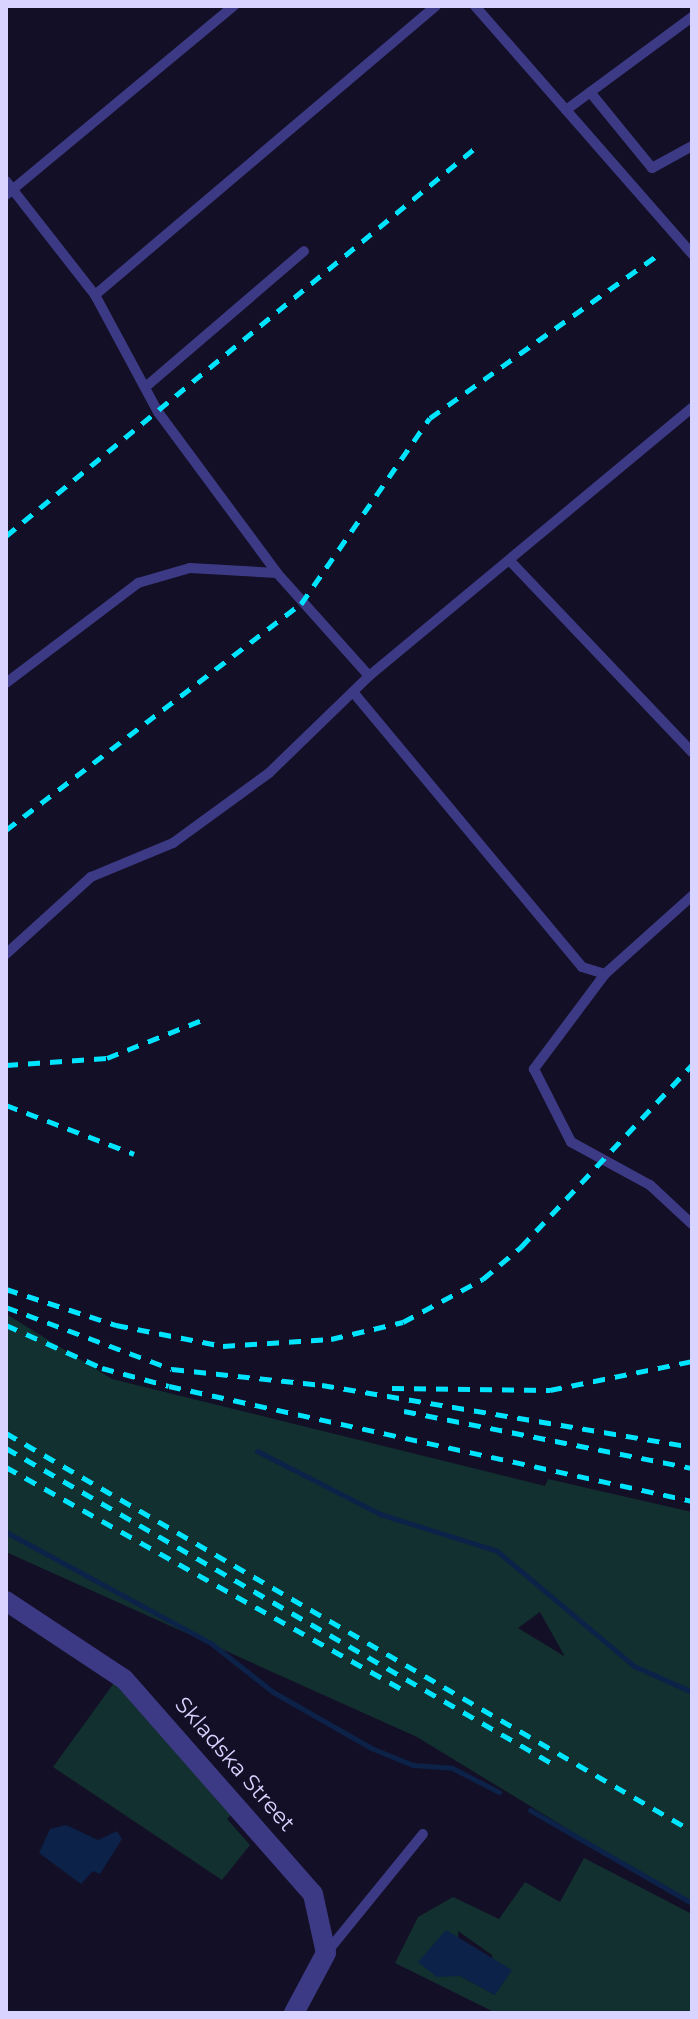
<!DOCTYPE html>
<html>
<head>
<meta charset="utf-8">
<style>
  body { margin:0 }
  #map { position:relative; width:698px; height:2019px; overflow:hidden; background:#130f26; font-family:Montserrat,sans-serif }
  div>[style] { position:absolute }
  .green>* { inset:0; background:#12302f }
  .water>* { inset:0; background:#0c2248 }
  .stream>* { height:5px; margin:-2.5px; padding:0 2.5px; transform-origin:2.5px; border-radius:2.5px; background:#0c2248 }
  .service>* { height:10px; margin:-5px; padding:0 5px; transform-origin:5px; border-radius:5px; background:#3d3a85 }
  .minor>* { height:20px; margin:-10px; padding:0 10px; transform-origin:10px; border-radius:10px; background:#3d3a85 }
  .rail>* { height:5px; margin-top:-2.5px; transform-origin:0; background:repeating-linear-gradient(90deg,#00e5ff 0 12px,transparent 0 22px) }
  span { translate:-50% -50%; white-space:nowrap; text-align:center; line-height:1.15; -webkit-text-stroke:6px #130f26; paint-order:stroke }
  .street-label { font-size:22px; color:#d9d4ff }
  .frame { position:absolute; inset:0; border:8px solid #d9d4ff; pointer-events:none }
</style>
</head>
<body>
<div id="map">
  <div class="green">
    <i style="clip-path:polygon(evenodd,6px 1314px,112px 1379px,545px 1486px,548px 1479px,692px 1512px,692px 1905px,417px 1737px,6px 1552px,6px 1314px,540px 1612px,564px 1655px,564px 1656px,518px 1628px,540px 1612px)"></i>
    <i style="clip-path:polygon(114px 1683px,236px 1810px,227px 1819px,250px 1845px,222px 1880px,53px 1767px)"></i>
    <i style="clip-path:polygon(evenodd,584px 1858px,692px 1914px,692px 2013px,496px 2013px,395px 1963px,418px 1917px,453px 1897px,499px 1919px,525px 1882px,560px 1902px,584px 1858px,458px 1931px,492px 1955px,495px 1995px,460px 1976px,458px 1931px)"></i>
  </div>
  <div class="water">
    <i style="clip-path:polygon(66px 1825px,98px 1840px,117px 1831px,122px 1839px,100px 1874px,93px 1871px,81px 1884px,39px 1853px,50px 1829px)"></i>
    <i style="clip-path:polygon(446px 1930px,512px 1970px,495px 1995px,460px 1976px,437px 1977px,418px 1962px)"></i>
  </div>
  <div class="stream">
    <i style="left:257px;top:1451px;width:138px;rotate:27.1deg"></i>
    <i style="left:380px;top:1514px;width:123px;rotate:17.5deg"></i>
    <i style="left:497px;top:1551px;width:179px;rotate:40deg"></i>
    <i style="left:634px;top:1666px;width:64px;rotate:24.1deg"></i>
    <i style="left:6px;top:1532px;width:234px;rotate:28.5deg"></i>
    <i style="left:212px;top:1644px;width:78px;rotate:38.2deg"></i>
    <i style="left:273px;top:1692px;width:113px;rotate:29.7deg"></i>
    <i style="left:371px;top:1748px;width:45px;rotate:22deg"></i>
    <i style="left:413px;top:1765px;width:39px;rotate:4deg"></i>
    <i style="left:452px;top:1768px;width:53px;rotate:27.1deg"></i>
    <i style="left:530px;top:1810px;width:187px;rotate:29.9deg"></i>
  </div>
  <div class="service">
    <i style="left:475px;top:6px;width:330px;rotate:48.8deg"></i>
    <i style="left:590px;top:92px;width:98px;rotate:50.8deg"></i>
    <i style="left:652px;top:168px;width:46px;rotate:-28.8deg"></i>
    <i style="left:566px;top:110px;width:157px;rotate:-36.4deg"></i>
    <i style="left:6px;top:181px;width:145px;rotate:52deg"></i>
    <i style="left:95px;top:295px;width:133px;rotate:61.7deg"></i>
    <i style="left:158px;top:412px;width:200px;rotate:53.5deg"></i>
    <i style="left:277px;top:573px;width:138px;rotate:48.2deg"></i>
    <i style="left:6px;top:195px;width:296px;rotate:-39.7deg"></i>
    <i style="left:95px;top:295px;width:447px;rotate:-40.3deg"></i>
    <i style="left:149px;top:384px;width:204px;rotate:-40.6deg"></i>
    <i style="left:511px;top:562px;width:262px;rotate:46.4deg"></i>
    <i style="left:6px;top:683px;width:166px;rotate:-37.1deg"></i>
    <i style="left:138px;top:583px;width:54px;rotate:-16.1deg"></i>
    <i style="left:190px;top:568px;width:87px;rotate:3.3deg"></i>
    <i style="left:353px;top:692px;width:358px;rotate:50.2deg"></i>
    <i style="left:582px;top:967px;width:24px;rotate:17deg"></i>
    <i style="left:605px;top:974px;width:117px;rotate:-41.9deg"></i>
    <i style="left:6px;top:954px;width:115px;rotate:-42.2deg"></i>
    <i style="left:91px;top:877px;width:89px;rotate:-22.5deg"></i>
    <i style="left:173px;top:843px;width:119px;rotate:-36.1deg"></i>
    <i style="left:269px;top:773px;width:139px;rotate:-44.1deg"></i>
    <i style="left:369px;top:676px;width:420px;rotate:-39.7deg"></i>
    <i style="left:605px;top:974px;width:119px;rotate:126.8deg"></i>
    <i style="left:534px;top:1069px;width:82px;rotate:63.1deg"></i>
    <i style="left:571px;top:1142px;width:90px;rotate:28.6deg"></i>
    <i style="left:650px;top:1185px;width:57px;rotate:42.9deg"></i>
    <i style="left:327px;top:1952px;width:152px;rotate:-50.9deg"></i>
  </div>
  <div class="minor">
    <i style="left:6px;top:1601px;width:141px;rotate:33.5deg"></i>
    <i style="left:124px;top:1679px;width:286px;rotate:48.7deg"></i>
    <i style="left:313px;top:1894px;width:60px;rotate:77.6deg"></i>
    <i style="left:326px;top:1953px;width:68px;rotate:118.1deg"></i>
  </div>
  <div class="rail">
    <i style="left:6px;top:536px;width:609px;rotate:-39.6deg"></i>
    <i style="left:6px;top:830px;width:372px;rotate:-37.5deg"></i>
    <i style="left:301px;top:604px;width:226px;rotate:-55.3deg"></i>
    <i style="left:430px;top:418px;width:285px;rotate:-35.6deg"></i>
    <i style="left:6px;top:1065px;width:101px;rotate:-4deg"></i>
    <i style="left:107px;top:1058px;width:102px;rotate:-21.8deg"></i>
    <i style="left:6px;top:1105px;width:137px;rotate:20.9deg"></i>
    <i style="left:6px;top:1289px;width:116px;rotate:18.1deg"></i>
    <i style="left:116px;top:1325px;width:109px;rotate:11.1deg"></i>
    <i style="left:223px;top:1346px;width:108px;rotate:-3.7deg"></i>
    <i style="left:331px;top:1339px;width:74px;rotate:-13.3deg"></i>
    <i style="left:403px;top:1322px;width:91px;rotate:-28.3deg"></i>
    <i style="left:483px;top:1279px;width:50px;rotate:-40.1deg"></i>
    <i style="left:521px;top:1247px;width:250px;rotate:-46.8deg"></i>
    <i style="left:6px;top:1307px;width:177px;rotate:20.5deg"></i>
    <i style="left:172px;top:1369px;width:151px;rotate:6.1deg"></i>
    <i style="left:322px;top:1385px;width:375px;rotate:9.5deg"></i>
    <i style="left:6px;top:1325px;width:105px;rotate:24.1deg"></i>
    <i style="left:102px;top:1368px;width:69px;rotate:15deg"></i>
    <i style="left:169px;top:1386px;width:535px;rotate:12.4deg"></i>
    <i style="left:392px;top:1388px;width:158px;rotate:0.7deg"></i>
    <i style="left:550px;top:1390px;width:145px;rotate:-11.5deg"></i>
    <i style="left:404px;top:1411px;width:294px;rotate:11.2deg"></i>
    <i style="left:6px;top:1433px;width:793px;rotate:30.12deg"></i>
    <i style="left:6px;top:1448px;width:632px;rotate:30.01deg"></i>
    <i style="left:6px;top:1467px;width:452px;rotate:29.3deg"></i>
  </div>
  <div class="street-label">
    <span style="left:235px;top:1764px;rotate:49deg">Skladska Street</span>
  </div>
  <div class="frame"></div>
</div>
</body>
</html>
